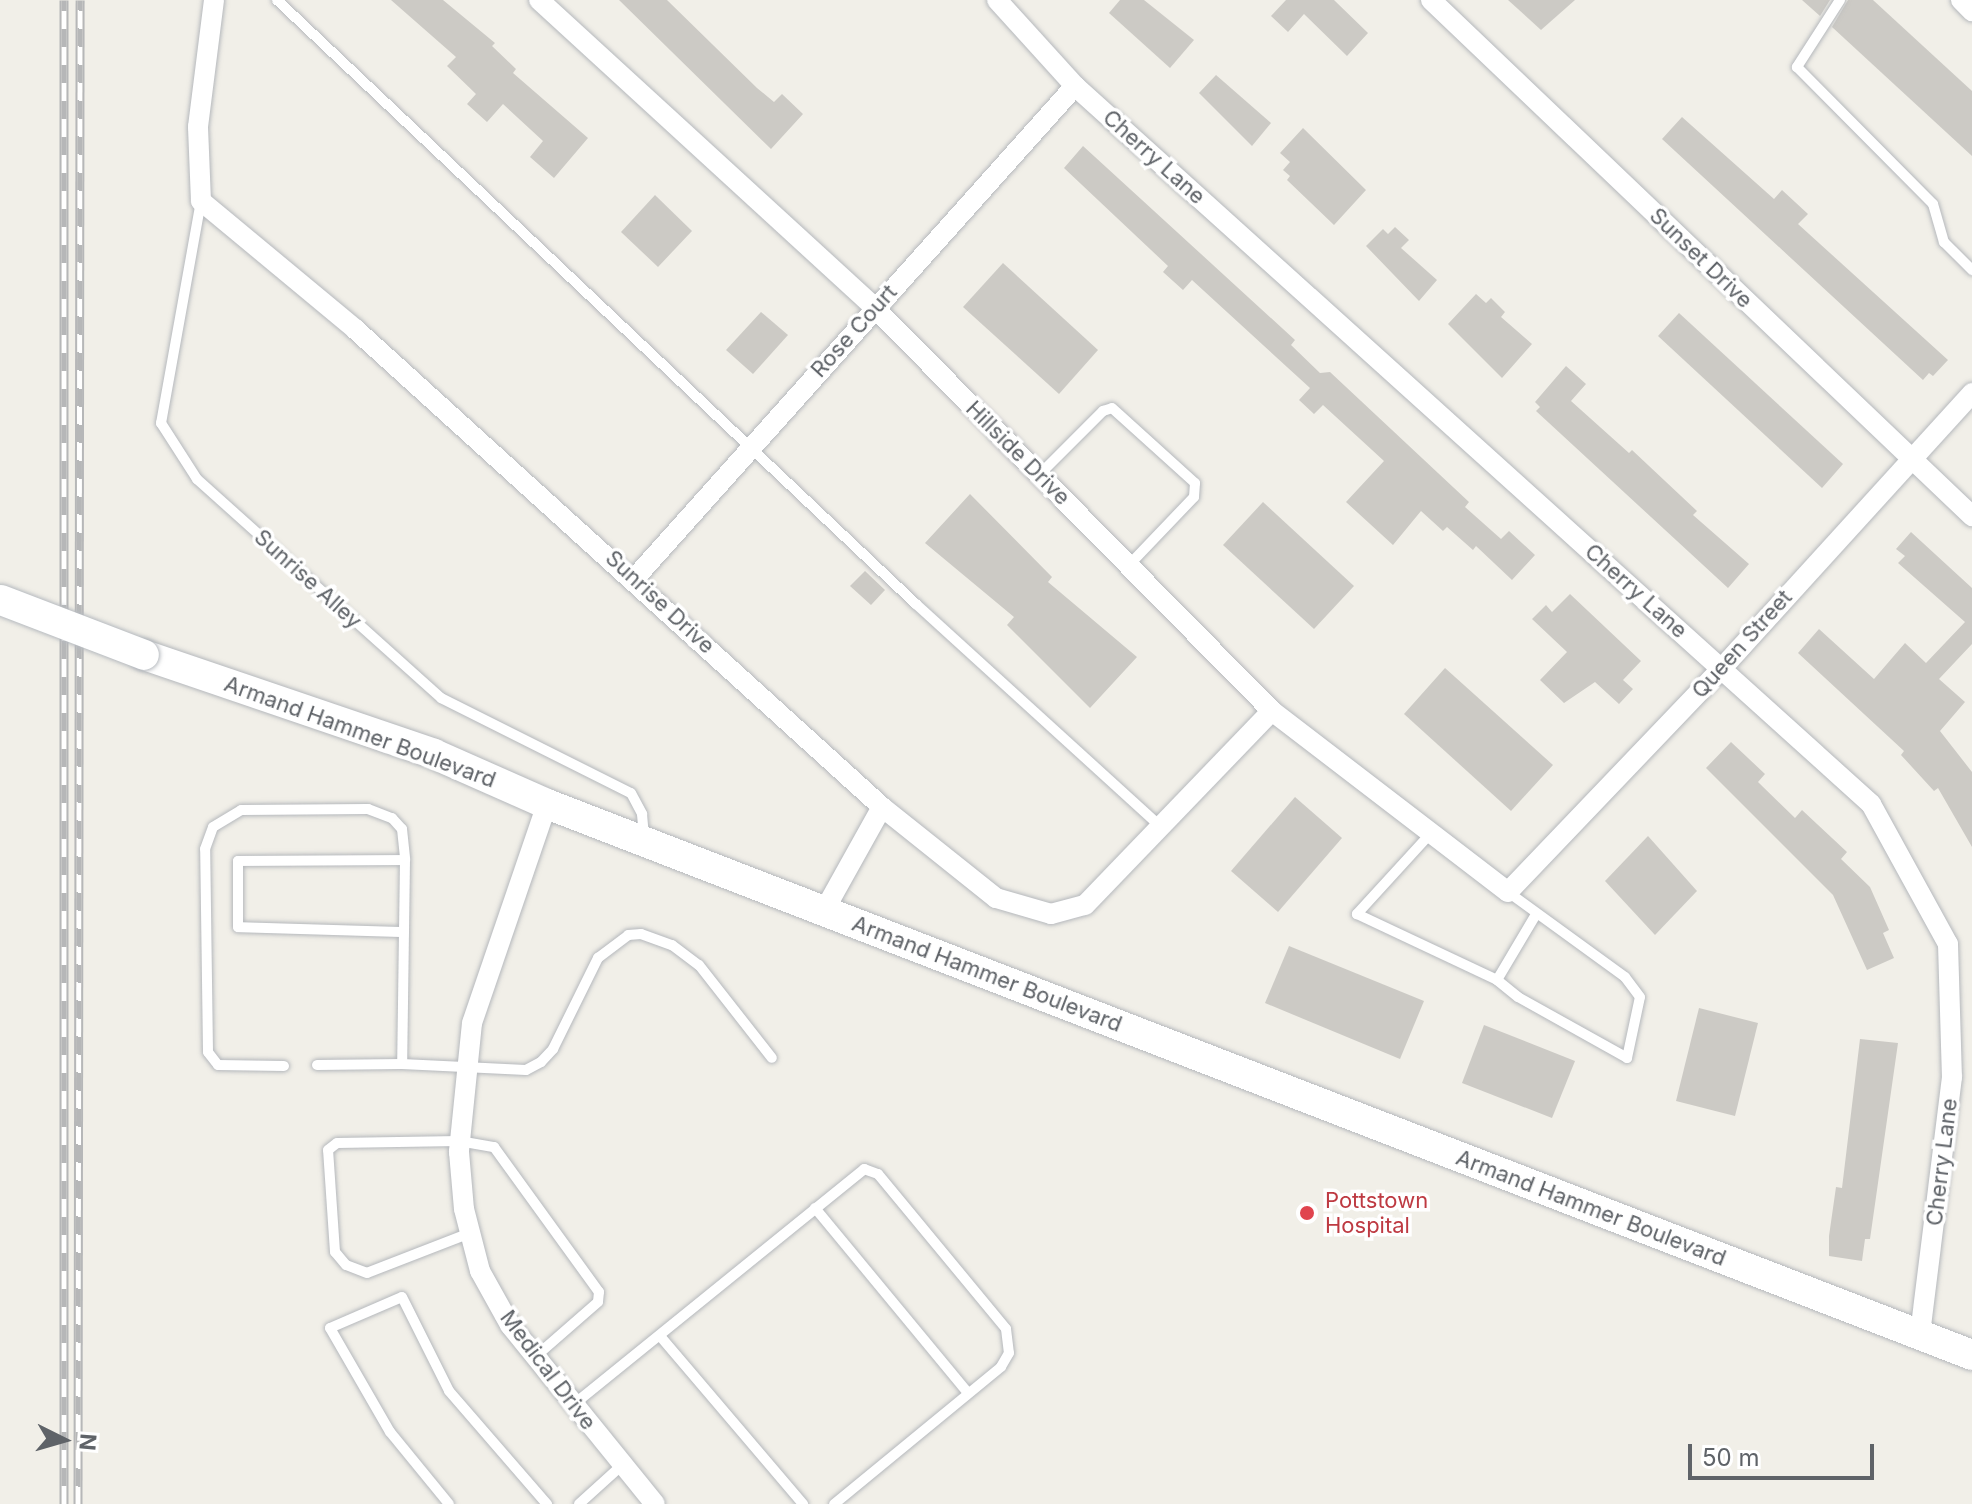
<!DOCTYPE html>
<html>
<head>
<meta charset="utf-8">
<style>
  body { margin:0 }
  #map { position:relative; width:1972px; height:1504px; overflow:hidden; background:#f1efe8; font-family:Inter,sans-serif }
  div>[style] { position:absolute }
  .building>* { inset:0; background:#cccac5 }
  .roads { filter:drop-shadow(0 0 2px #b5b8bc) drop-shadow(0 0 2px #b5b8bc) }
  .lane>* { height:10px; margin:-5px; padding:0 5px; transform-origin:5px; border-radius:5px; background:#fff }
  .street>* { height:20px; margin:-10px; padding:0 10px; transform-origin:10px; border-radius:10px; background:#fff }
  .secondary>* { height:30px; margin:-15px; padding:0 15px; transform-origin:15px; border-radius:15px; background:#fff }
  .rail>* { height:9px; margin-top:-4.5px; transform-origin:0; background:repeating-linear-gradient(90deg,#fff 0 18px,#b6b7b8 0 36px); box-sizing:border-box; border-block:2px solid #b6b7b8 }
  .bridges { filter:drop-shadow(0 0 2px #b6babf) drop-shadow(0 0 2px #b6babf) }
  .secondary-bridge>* { height:30px; margin:-15px; padding:0 15px; transform-origin:15px; border-radius:15px; background:#fff }
  .dots>* { width:22px; height:22px; translate:-50% -50%; box-sizing:border-box; border:4px solid #fff; border-radius:50% }
  span { translate:-50% -50%; white-space:nowrap; text-align:center; line-height:1.15; -webkit-text-stroke:7px #fff; paint-order:stroke }
  .street-label { font-size:22px; color:#5f6368 }
  .health-label { font-size:22px; color:#be3a42 }
  .left { translate:0 -50%; text-align:left }
  .north { position:absolute; left:24px; top:1400px; width:80px; height:80px; -webkit-text-stroke:6px #fff; paint-order:stroke; rotate:95deg; font-size:22px; font-weight:700; line-height:32px; text-align:center; color:#5f6368 }
  .north::after { content:''; display:block; margin:auto; width:28px; height:36px; background:#5f6368; clip-path:polygon(50% 0,100% 100%,50% 72%,0 100%) }
  .scale { position:absolute; left:1688px; top:1444px; width:186px; height:36px; box-sizing:border-box; border:4px solid #5f6368; border-top:0; padding-left:10px; font-size:24px; line-height:28px; white-space:nowrap; color:#5f6368; -webkit-text-stroke:6px #fff; paint-order:stroke }
</style>
</head>
<body>
<div id="map">
  <div class="building">
    <i style="clip-path:polygon(391px 0,443px 0,495px 43px,492px 46px,516px 69px,513px 73px,588px 138px,554px 178px,530px 157px,543px 141px,503px 104px,487px 122px,467px 104px,476px 94px,447px 66px,456px 57px)"></i>
    <i style="clip-path:polygon(619px 0,667px 0,757px 88px,774px 102px,782px 94px,803px 114px,771px 149px)"></i>
    <i style="clip-path:polygon(1120px 0,1144px 0,1194px 40px,1170px 68px,1109px 13px)"></i>
    <i style="clip-path:polygon(1286px 0,1334px 0,1368px 33px,1347px 56px,1304px 14px,1288px 32px,1271px 16px)"></i>
    <i style="clip-path:polygon(1508px 0,1575px 0,1541px 30px)"></i>
    <i style="clip-path:polygon(1802px 0,1830px 0,1820px 16px)"></i>
    <i style="clip-path:polygon(1848px 0,1873px 0,1972px 91px,1972px 156px,1832px 27px)"></i>
    <i style="clip-path:polygon(1216px 75px,1271px 123px,1252px 146px,1199px 93px)"></i>
    <i style="clip-path:polygon(1682px 117px,1774px 199px,1782px 190px,1808px 214px,1798px 224px,1948px 360px,1933px 376px,1929px 373px,1923px 380px,1662px 139px)"></i>
    <i style="clip-path:polygon(1303px 128px,1366px 190px,1334px 225px,1287px 180px,1290px 176px,1283px 170px,1290px 162px,1280px 153px)"></i>
    <i style="clip-path:polygon(1083px 146px,1295px 340px,1291px 345px,1320px 373px,1330px 372px,1469px 502px,1465px 507px,1501px 539px,1509px 531px,1535px 555px,1512px 580px,1476px 546px,1473px 550px,1447px 527px,1443px 531px,1421px 511px,1393px 545px,1346px 502px,1384px 461px,1323px 405px,1314px 414px,1299px 400px,1310px 388px,1192px 280px,1183px 290px,1163px 272px,1168px 266px,1064px 168px)"></i>
    <i style="clip-path:polygon(655px 195px,692px 231px,658px 267px,621px 232px)"></i>
    <i style="clip-path:polygon(1395px 227px,1409px 240px,1401px 248px,1437px 280px,1419px 301px,1366px 246px,1383px 229px,1388px 234px)"></i>
    <i style="clip-path:polygon(1003px 263px,1098px 350px,1059px 394px,963px 307px)"></i>
    <i style="clip-path:polygon(1476px 294px,1486px 303px,1491px 298px,1505px 312px,1501px 317px,1532px 344px,1502px 378px,1448px 324px)"></i>
    <i style="clip-path:polygon(761px 312px,788px 335px,753px 374px,726px 350px)"></i>
    <i style="clip-path:polygon(1679px 313px,1843px 464px,1822px 488px,1658px 336px)"></i>
    <i style="clip-path:polygon(1566px 366px,1586px 384px,1571px 401px,1629px 453px,1632px 450px,1697px 511px,1693px 515px,1749px 564px,1728px 588px,1536px 411px,1540px 407px,1535px 402px)"></i>
    <i style="clip-path:polygon(970px 494px,1052px 577px,1048px 582px,1137px 657px,1090px 708px,1007px 625px,1014px 617px,925px 543px)"></i>
    <i style="clip-path:polygon(1263px 502px,1354px 586px,1314px 629px,1223px 545px)"></i>
    <i style="clip-path:polygon(1911px 532px,1972px 588px,1972px 644px,1939px 679px,1965px 702px,1940px 731px,1972px 772px,1972px 847px,1938px 788px,1934px 791px,1901px 755px,1904px 751px,1798px 653px,1819px 629px,1874px 679px,1905px 643px,1926px 663px,1965px 622px,1898px 563px,1905px 556px,1896px 549px)"></i>
    <i style="clip-path:polygon(865px 571px,885px 590px,871px 605px,850px 586px)"></i>
    <i style="clip-path:polygon(1570px 594px,1641px 661px,1623px 680px,1633px 689px,1619px 704px,1595px 682px,1564px 703px,1540px 680px,1567px 652px,1532px 619px,1546px 605px,1552px 612px)"></i>
    <i style="clip-path:polygon(1445px 668px,1553px 765px,1511px 811px,1404px 714px)"></i>
    <i style="clip-path:polygon(1731px 742px,1765px 774px,1758px 782px,1795px 818px,1802px 810px,1847px 852px,1841px 859px,1870px 887px,1889px 930px,1883px 933px,1894px 958px,1867px 970px,1833px 895px,1706px 768px)"></i>
    <i style="clip-path:polygon(1295px 797px,1342px 838px,1278px 912px,1231px 871px)"></i>
    <i style="clip-path:polygon(1648px 836px,1697px 891px,1655px 935px,1605px 881px)"></i>
    <i style="clip-path:polygon(1289px 946px,1424px 1001px,1400px 1059px,1265px 1003px)"></i>
    <i style="clip-path:polygon(1699px 1008px,1758px 1023px,1735px 1116px,1676px 1101px)"></i>
    <i style="clip-path:polygon(1484px 1025px,1575px 1061px,1552px 1118px,1462px 1083px)"></i>
    <i style="clip-path:polygon(1860px 1039px,1898px 1043px,1870px 1239px,1865px 1239px,1862px 1261px,1829px 1256px,1829px 1236px,1836px 1187px,1842px 1188px)"></i>
  </div>
  <div class="roads">
    <div class="lane">
      <i style="left:277px;top:0;width:879px;rotate:43.39deg"></i>
      <i style="left:916px;top:604px;width:330px;rotate:42.3deg"></i>
      <i style="left:1840px;top:0;width:80px;rotate:122.7deg"></i>
      <i style="left:1797px;top:67px;width:193px;rotate:45.2deg"></i>
      <i style="left:1933px;top:204px;width:40px;rotate:74deg"></i>
      <i style="left:1944px;top:242px;width:40px;rotate:45deg"></i>
      <i style="left:201px;top:201px;width:226px;rotate:100.2deg"></i>
      <i style="left:161px;top:423px;width:67px;rotate:57.3deg"></i>
      <i style="left:197px;top:479px;width:328px;rotate:41.9deg"></i>
      <i style="left:441px;top:698px;width:212px;rotate:26.6deg"></i>
      <i style="left:631px;top:793px;width:24px;rotate:62deg"></i>
      <i style="left:642px;top:814px;width:22px;rotate:85deg"></i>
      <i style="left:1039px;top:475px;width:91px;rotate:-45deg"></i>
      <i style="left:1103px;top:411px;width:9px;rotate:-18deg"></i>
      <i style="left:1112px;top:408px;width:112px;rotate:42.1deg"></i>
      <i style="left:1195px;top:483px;width:14px;rotate:94deg"></i>
      <i style="left:1194px;top:497px;width:94px;rotate:133.7deg"></i>
      <i style="left:1431px;top:833px;width:110px;rotate:132.4deg"></i>
      <i style="left:1357px;top:914px;width:155px;rotate:25.2deg"></i>
      <i style="left:1497px;top:980px;width:27px;rotate:39deg"></i>
      <i style="left:1518px;top:997px;width:125px;rotate:29.2deg"></i>
      <i style="left:1627px;top:1058px;width:62px;rotate:-78deg"></i>
      <i style="left:1640px;top:997px;width:25px;rotate:-127deg"></i>
      <i style="left:1625px;top:977px;width:145px;rotate:-144deg"></i>
      <i style="left:404px;top:932px;width:166px;rotate:-178.3deg"></i>
      <i style="left:238px;top:927px;width:66px;rotate:-90deg"></i>
      <i style="left:238px;top:861px;width:167px;rotate:-0.3deg"></i>
      <i style="left:405px;top:860px;width:204px;rotate:90.8deg"></i>
      <i style="left:402px;top:1064px;width:124px;rotate:2.8deg"></i>
      <i style="left:526px;top:1070px;width:17px;rotate:-28deg"></i>
      <i style="left:541px;top:1062px;width:18px;rotate:-47deg"></i>
      <i style="left:553px;top:1049px;width:102px;rotate:-63.7deg"></i>
      <i style="left:598px;top:958px;width:38px;rotate:-37deg"></i>
      <i style="left:628px;top:935px;width:13px;rotate:-4deg"></i>
      <i style="left:641px;top:934px;width:33px;rotate:20deg"></i>
      <i style="left:672px;top:945px;width:34px;rotate:37deg"></i>
      <i style="left:699px;top:965px;width:118px;rotate:51.9deg"></i>
      <i style="left:1497px;top:980px;width:74px;rotate:-59.3deg"></i>
      <i style="left:317px;top:1065px;width:85px;rotate:-0.7deg"></i>
      <i style="left:284px;top:1066px;width:66px;rotate:-179.1deg"></i>
      <i style="left:218px;top:1065px;width:16px;rotate:-128deg"></i>
      <i style="left:208px;top:1052px;width:203px;rotate:-90.8deg"></i>
      <i style="left:205px;top:849px;width:23px;rotate:-70deg"></i>
      <i style="left:213px;top:827px;width:33px;rotate:-31deg"></i>
      <i style="left:241px;top:810px;width:127px;rotate:-0.5deg"></i>
      <i style="left:368px;top:809px;width:26px;rotate:21deg"></i>
      <i style="left:392px;top:818px;width:15px;rotate:48deg"></i>
      <i style="left:402px;top:829px;width:31px;rotate:84deg"></i>
      <i style="left:815px;top:1208px;width:239px;rotate:50.4deg"></i>
      <i style="left:470px;top:1233px;width:110px;rotate:158.8deg"></i>
      <i style="left:367px;top:1273px;width:22px;rotate:-159deg"></i>
      <i style="left:346px;top:1265px;width:17px;rotate:-130deg"></i>
      <i style="left:335px;top:1252px;width:102px;rotate:-93.9deg"></i>
      <i style="left:328px;top:1150px;width:11px;rotate:-38deg"></i>
      <i style="left:337px;top:1143px;width:122px;rotate:-0.9deg"></i>
      <i style="left:459px;top:1141px;width:36px;rotate:10deg"></i>
      <i style="left:494px;top:1147px;width:179px;rotate:54.1deg"></i>
      <i style="left:599px;top:1292px;width:10px;rotate:96deg"></i>
      <i style="left:598px;top:1302px;width:84px;rotate:138.9deg"></i>
      <i style="left:660px;top:1336px;width:221px;rotate:49.6deg"></i>
      <i style="left:573px;top:1405px;width:375px;rotate:-39deg"></i>
      <i style="left:864px;top:1169px;width:15px;rotate:20deg"></i>
      <i style="left:878px;top:1174px;width:201px;rotate:50.4deg"></i>
      <i style="left:1006px;top:1329px;width:24px;rotate:83deg"></i>
      <i style="left:1009px;top:1353px;width:16px;rotate:120deg"></i>
      <i style="left:1001px;top:1367px;width:216px;rotate:140.6deg"></i>
      <i style="left:449px;top:1504px;width:93px;rotate:-129.3deg"></i>
      <i style="left:390px;top:1432px;width:120px;rotate:-120deg"></i>
      <i style="left:330px;top:1328px;width:78px;rotate:-23.3deg"></i>
      <i style="left:402px;top:1297px;width:105px;rotate:63.4deg"></i>
      <i style="left:449px;top:1391px;width:150px;rotate:49.1deg"></i>
      <i style="left:579px;top:1504px;width:57px;rotate:-42.1deg"></i>
    </div>
    <div class="street">
      <i style="left:214px;top:0;width:128px;rotate:97.2deg"></i>
      <i style="left:198px;top:127px;width:74px;rotate:87.7deg"></i>
      <i style="left:201px;top:201px;width:200px;rotate:39.7deg"></i>
      <i style="left:355px;top:329px;width:711px;rotate:42.21deg"></i>
      <i style="left:882px;top:807px;width:146px;rotate:38.6deg"></i>
      <i style="left:996px;top:898px;width:57px;rotate:16.2deg"></i>
      <i style="left:1051px;top:914px;width:35px;rotate:-15deg"></i>
      <i style="left:1085px;top:905px;width:269px;rotate:-46.1deg"></i>
      <i style="left:539px;top:0;width:454px;rotate:42.5deg"></i>
      <i style="left:874px;top:307px;width:567px;rotate:45.43deg"></i>
      <i style="left:1272px;top:711px;width:297px;rotate:37.5deg"></i>
      <i style="left:1508px;top:892px;width:310px;rotate:-46.3deg"></i>
      <i style="left:1722px;top:668px;width:372px;rotate:-47.7deg"></i>
      <i style="left:997px;top:0;width:116px;rotate:47.8deg"></i>
      <i style="left:1075px;top:86px;width:1072px;rotate:42.05deg"></i>
      <i style="left:1871px;top:804px;width:160px;rotate:61.2deg"></i>
      <i style="left:1948px;top:944px;width:133px;rotate:88.3deg"></i>
      <i style="left:1952px;top:1077px;width:260px;rotate:97.1deg"></i>
      <i style="left:1431px;top:0;width:748px;rotate:43.65deg"></i>
      <i style="left:1961px;top:0;width:16px;rotate:45deg"></i>
      <i style="left:635px;top:578px;width:660px;rotate:-48.19deg"></i>
      <i style="left:547px;top:804px;width:231px;rotate:108.9deg"></i>
      <i style="left:472px;top:1023px;width:130px;rotate:95.8deg"></i>
      <i style="left:459px;top:1152px;width:57px;rotate:85deg"></i>
      <i style="left:464px;top:1209px;width:64px;rotate:75.5deg"></i>
      <i style="left:480px;top:1271px;width:62px;rotate:60.9deg"></i>
      <i style="left:510px;top:1325px;width:230px;rotate:51deg"></i>
      <i style="left:824px;top:911px;width:119px;rotate:-60.9deg"></i>
    </div>
    <div class="secondary">
      <i style="left:144px;top:655px;width:306px;rotate:18.8deg"></i>
      <i style="left:434px;top:754px;width:124px;rotate:23.9deg"></i>
      <i style="left:547px;top:804px;width:1528px;rotate:21.14deg"></i>
    </div>
  </div>
  <div class="rail">
    <i style="left:64px;top:1504px;width:1504px;rotate:-90deg"></i>
    <i style="left:78px;top:1504px;width:1504px;rotate:-89.92deg"></i>
  </div>
  <div class="bridges">
    <div class="secondary-bridge">
      <i style="left:1px;top:600px;width:153px;rotate:21deg"></i>
    </div>
  </div>
  <div class="dots">
    <i style="left:1307px;top:1213px;background:#e0444e"></i>
  </div>
  <div class="street-label">
    <span style="left:1154px;top:157px;rotate:42deg">Cherry Lane</span>
    <span style="left:1701px;top:258px;rotate:44deg">Sunset Drive</span>
    <span style="left:854px;top:331px;rotate:-48deg">Rose Court</span>
    <span style="left:1018px;top:453px;rotate:45deg">Hillside Drive</span>
    <span style="left:308px;top:579px;rotate:42deg">Sunrise Alley</span>
    <span style="left:1636px;top:591px;rotate:42deg">Cherry Lane</span>
    <span style="left:660px;top:602px;rotate:43deg">Sunrise Drive</span>
    <span style="left:1742px;top:644px;rotate:-48deg">Queen Street</span>
    <span style="left:360px;top:732px;rotate:20deg">Armand Hammer Boulevard</span>
    <span style="left:987px;top:974px;rotate:21deg">Armand Hammer Boulevard</span>
    <span style="left:1942px;top:1162px;rotate:-83deg">Cherry Lane</span>
    <span style="left:1591px;top:1208px;rotate:21deg">Armand Hammer Boulevard</span>
    <span style="left:548px;top:1370px;rotate:53deg">Medical Drive</span>
  </div>
  <div class="health-label">
    <span class="left" style="left:1325px;top:1213px">Pottstown<br>Hospital</span>
  </div>
  <div class="north">N</div>
  <div class="scale">50 m</div>
</div>
</body>
</html>
